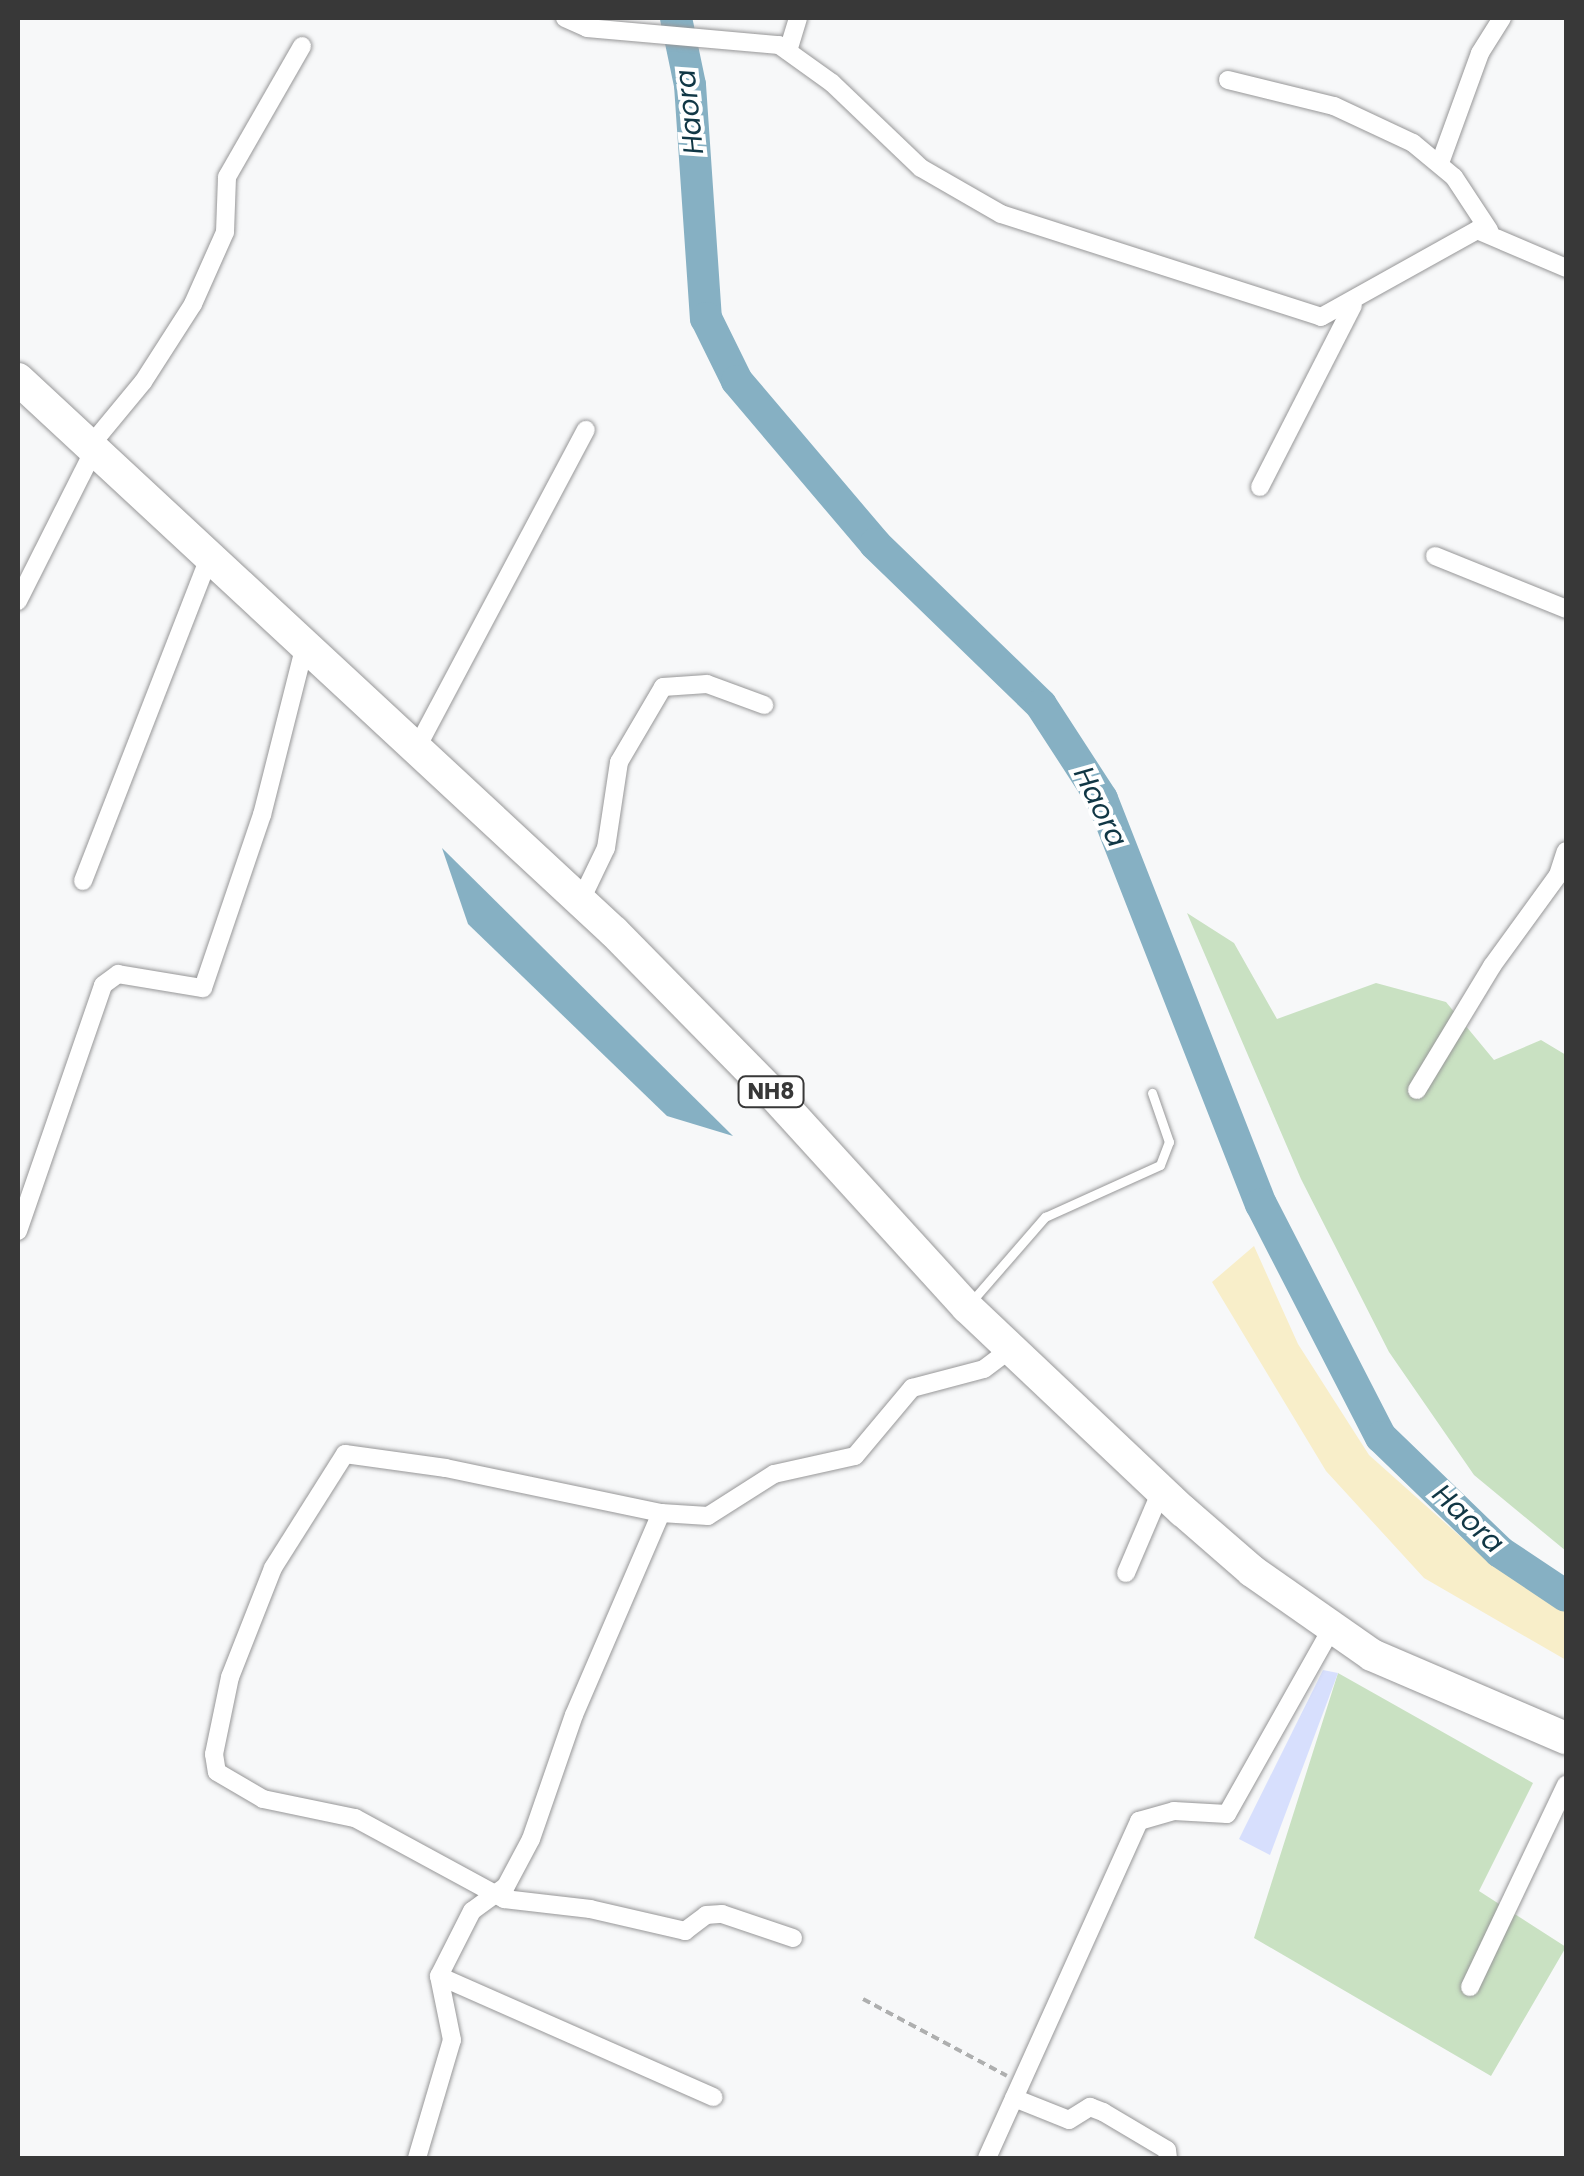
<!DOCTYPE html>
<html>
<head>
<meta charset="utf-8">
<style>
  body { margin:0 }
  #map { position:relative; width:1584px; height:2176px; overflow:hidden; background:#f7f8f9; font-family:Poppins,sans-serif }
  div>[style] { position:absolute }
  .green>* { inset:0; background:#c9e1c2 }
  .sand>* { inset:0; background:#f8eec9 }
  .water>* { inset:0; background:#86b0c3 }
  .river>* { height:32px; margin:-16px; padding:0 16px; transform-origin:16px; border-radius:16px; background:#86b0c3 }
  .building>* { inset:0; background:#d7dffd }
  .path>* { height:4px; margin-top:-2px; transform-origin:0; background:repeating-linear-gradient(90deg,#aeafaf 0 8px,transparent 0 13px) }
  .roads { filter:drop-shadow(0 0 2px #979798) drop-shadow(0 0 2px #979798) }
  .lane>* { height:9px; margin:-4.5px; padding:0 4.5px; transform-origin:4.5px; border-radius:4.5px; background:#fff }
  .street>* { height:18px; margin:-9px; padding:0 9px; transform-origin:9px; border-radius:9px; background:#fff }
  .highway>* { height:32px; margin:-16px; padding:0 16px; transform-origin:16px; border-radius:16px; background:#fff }
  span { translate:-50% -50%; white-space:nowrap; text-align:center; line-height:1.15; -webkit-text-stroke:8px #fff; paint-order:stroke }
  .shield-label span { padding:2px 8px; background:#fff; border:2px solid; border-radius:8px; -webkit-text-stroke-width:0 }
  .shield-label { font-size:22px; color:#383838; font-weight:700 }
  .water-label { font-size:28px; color:#113745; font-style:italic }
  .frame { position:absolute; inset:0; border:20px solid #383838; pointer-events:none }
</style>
</head>
<body>
<div id="map">
  <div class="green">
    <i style="clip-path:polygon(1187px 913px,1234px 943px,1277px 1019px,1376px 983px,1446px 1002px,1494px 1060px,1541px 1040px,1566px 1055px,1566px 1551px,1474px 1475px,1389px 1352px,1301px 1179px)"></i>
    <i style="clip-path:polygon(1338px 1673px,1533px 1783px,1479px 1891px,1566px 1947px,1491px 2076px,1254px 1938px)"></i>
  </div>
  <div class="sand">
    <i style="clip-path:polygon(1254px 1246px,1298px 1344px,1369px 1455px,1471px 1546px,1566px 1600px,1566px 1660px,1424px 1578px,1326px 1471px,1212px 1282px)"></i>
  </div>
  <div class="water">
    <i style="clip-path:polygon(442px 848px,733px 1136px,667px 1116px,468px 924px)"></i>
  </div>
  <div class="river">
    <i style="left:676px;top:18px;width:68px;rotate:78.2deg"></i>
    <i style="left:690px;top:85px;width:234px;rotate:86.1deg"></i>
    <i style="left:706px;top:318px;width:70px;rotate:63.8deg"></i>
    <i style="left:737px;top:381px;width:214px;rotate:49.7deg"></i>
    <i style="left:875px;top:544px;width:231px;rotate:44.1deg"></i>
    <i style="left:1041px;top:705px;width:112px;rotate:57deg"></i>
    <i style="left:1102px;top:799px;width:435px;rotate:68.6deg"></i>
    <i style="left:1261px;top:1204px;width:262px;rotate:62.8deg"></i>
    <i style="left:1381px;top:1437px;width:165px;rotate:44deg"></i>
    <i style="left:1500px;top:1552px;width:79px;rotate:33.7deg"></i>
  </div>
  <div class="building">
    <i style="clip-path:polygon(1323px 1670px,1338px 1673px,1270px 1855px,1239px 1839px)"></i>
  </div>
  <div class="path">
    <i style="left:863px;top:1999px;width:163px;rotate:28.1deg"></i>
  </div>
  <div class="roads">
    <div class="lane">
      <i style="left:971px;top:1302px;width:113px;rotate:-49deg"></i>
      <i style="left:1045px;top:1217px;width:126px;rotate:-24.3deg"></i>
      <i style="left:1160px;top:1165px;width:25px;rotate:-69deg"></i>
      <i style="left:1169px;top:1142px;width:52px;rotate:-109.1deg"></i>
    </div>
    <div class="street">
      <i style="left:565px;top:18px;width:24px;rotate:24deg"></i>
      <i style="left:587px;top:28px;width:193px;rotate:5.1deg"></i>
      <i style="left:779px;top:45px;width:65px;rotate:35.6deg"></i>
      <i style="left:832px;top:83px;width:123px;rotate:43.7deg"></i>
      <i style="left:921px;top:168px;width:92px;rotate:29.9deg"></i>
      <i style="left:1001px;top:214px;width:336px;rotate:17.8deg"></i>
      <i style="left:1321px;top:317px;width:179px;rotate:-29.1deg"></i>
      <i style="left:1477px;top:230px;width:97px;rotate:23.1deg"></i>
      <i style="left:788px;top:51px;width:34px;rotate:-73deg"></i>
      <i style="left:1228px;top:80px;width:109px;rotate:13.8deg"></i>
      <i style="left:1334px;top:106px;width:87px;rotate:25.1deg"></i>
      <i style="left:1413px;top:143px;width:53px;rotate:39.7deg"></i>
      <i style="left:1454px;top:177px;width:64px;rotate:56.6deg"></i>
      <i style="left:1440px;top:163px;width:117px;rotate:-70deg"></i>
      <i style="left:1480px;top:53px;width:41px;rotate:-57.8deg"></i>
      <i style="left:90px;top:446px;width:83px;rotate:-50.4deg"></i>
      <i style="left:143px;top:382px;width:93px;rotate:-57.3deg"></i>
      <i style="left:193px;top:304px;width:79px;rotate:-66deg"></i>
      <i style="left:225px;top:232px;width:55px;rotate:-87.9deg"></i>
      <i style="left:227px;top:177px;width:151px;rotate:-60.2deg"></i>
      <i style="left:1260px;top:487px;width:204px;rotate:-62.9deg"></i>
      <i style="left:1435px;top:556px;width:141px;rotate:22deg"></i>
      <i style="left:18px;top:601px;width:169px;rotate:-63.3deg"></i>
      <i style="left:414px;top:753px;width:366px;rotate:-62deg"></i>
      <i style="left:83px;top:881px;width:347px;rotate:-68.7deg"></i>
      <i style="left:580px;top:902px;width:60px;rotate:-64.3deg"></i>
      <i style="left:606px;top:848px;width:87px;rotate:-81.4deg"></i>
      <i style="left:619px;top:762px;width:87px;rotate:-59.6deg"></i>
      <i style="left:663px;top:687px;width:44px;rotate:-3.9deg"></i>
      <i style="left:707px;top:684px;width:61px;rotate:20.2deg"></i>
      <i style="left:1417px;top:1090px;width:145px;rotate:-58.8deg"></i>
      <i style="left:1492px;top:966px;width:112px;rotate:-54deg"></i>
      <i style="left:1558px;top:875px;width:25px;rotate:-72deg"></i>
      <i style="left:18px;top:1231px;width:260px;rotate:-70.9deg"></i>
      <i style="left:103px;top:985px;width:19px;rotate:-36deg"></i>
      <i style="left:118px;top:974px;width:86px;rotate:9.4deg"></i>
      <i style="left:203px;top:988px;width:183px;rotate:-71.2deg"></i>
      <i style="left:262px;top:815px;width:171px;rotate:-75.8deg"></i>
      <i style="left:661px;top:1513px;width:220px;rotate:-168.2deg"></i>
      <i style="left:446px;top:1468px;width:102px;rotate:-172.1deg"></i>
      <i style="left:345px;top:1454px;width:135px;rotate:122.3deg"></i>
      <i style="left:273px;top:1568px;width:117px;rotate:111.5deg"></i>
      <i style="left:230px;top:1677px;width:79px;rotate:101.7deg"></i>
      <i style="left:214px;top:1754px;width:18px;rotate:81deg"></i>
      <i style="left:217px;top:1772px;width:53px;rotate:30.4deg"></i>
      <i style="left:263px;top:1799px;width:94px;rotate:11.7deg"></i>
      <i style="left:355px;top:1818px;width:170px;rotate:28.5deg"></i>
      <i style="left:504px;top:1899px;width:87px;rotate:6.6deg"></i>
      <i style="left:590px;top:1909px;width:98px;rotate:13deg"></i>
      <i style="left:685px;top:1931px;width:26px;rotate:-37deg"></i>
      <i style="left:706px;top:1915px;width:16px;rotate:-4deg"></i>
      <i style="left:722px;top:1914px;width:75px;rotate:18.7deg"></i>
      <i style="left:1126px;top:1573px;width:89px;rotate:-66.9deg"></i>
      <i style="left:439px;top:1976px;width:300px;rotate:23.8deg"></i>
      <i style="left:1470px;top:1987px;width:224px;rotate:-64.6deg"></i>
      <i style="left:1014px;top:2098px;width:59px;rotate:21.8deg"></i>
      <i style="left:1069px;top:2120px;width:25px;rotate:-32deg"></i>
      <i style="left:1090px;top:2107px;width:14px;rotate:21deg"></i>
      <i style="left:1103px;top:2112px;width:74px;rotate:30.7deg"></i>
      <i style="left:1167px;top:2150px;width:8px;rotate:83deg"></i>
      <i style="left:417px;top:2158px;width:123px;rotate:-73.5deg"></i>
      <i style="left:452px;top:2040px;width:65px;rotate:-101.5deg"></i>
      <i style="left:439px;top:1976px;width:73px;rotate:-63.1deg"></i>
      <i style="left:472px;top:1911px;width:42px;rotate:-36.3deg"></i>
      <i style="left:506px;top:1886px;width:53px;rotate:-62deg"></i>
      <i style="left:531px;top:1839px;width:131px;rotate:-70.9deg"></i>
      <i style="left:574px;top:1715px;width:220px;rotate:-66.7deg"></i>
      <i style="left:661px;top:1513px;width:47px;rotate:3.7deg"></i>
      <i style="left:708px;top:1516px;width:78px;rotate:-32.5deg"></i>
      <i style="left:774px;top:1474px;width:83px;rotate:-12.5deg"></i>
      <i style="left:855px;top:1456px;width:89px;rotate:-50deg"></i>
      <i style="left:912px;top:1388px;width:74px;rotate:-14.8deg"></i>
      <i style="left:984px;top:1369px;width:34px;rotate:-37deg"></i>
      <i style="left:987px;top:2158px;width:370px;rotate:-65.7deg"></i>
      <i style="left:1139px;top:1821px;width:36px;rotate:-16deg"></i>
      <i style="left:1174px;top:1811px;width:53px;rotate:3.2deg"></i>
      <i style="left:1227px;top:1814px;width:214px;rotate:-60.6deg"></i>
    </div>
    <div class="highway">
      <i style="left:18px;top:379px;width:813px;rotate:42.86deg"></i>
      <i style="left:614px;top:932px;width:227px;rotate:45.5deg"></i>
      <i style="left:773px;top:1094px;width:288px;rotate:47.7deg"></i>
      <i style="left:967px;top:1307px;width:297px;rotate:43.4deg"></i>
      <i style="left:1183px;top:1511px;width:91px;rotate:41deg"></i>
      <i style="left:1252px;top:1571px;width:146px;rotate:35deg"></i>
      <i style="left:1372px;top:1655px;width:211px;rotate:23.2deg"></i>
    </div>
  </div>
  <div class="shield-label">
    <span style="left:771px;top:1092px">NH8</span>
  </div>
  <div class="water-label">
    <span style="left:690px;top:112px;rotate:-96deg">Haora</span>
    <span style="left:1100px;top:807px;rotate:64deg">Haora</span>
    <span style="left:1468px;top:1519px;rotate:43deg">Haora</span>
  </div>
  <div class="frame"></div>
</div>
</body>
</html>
